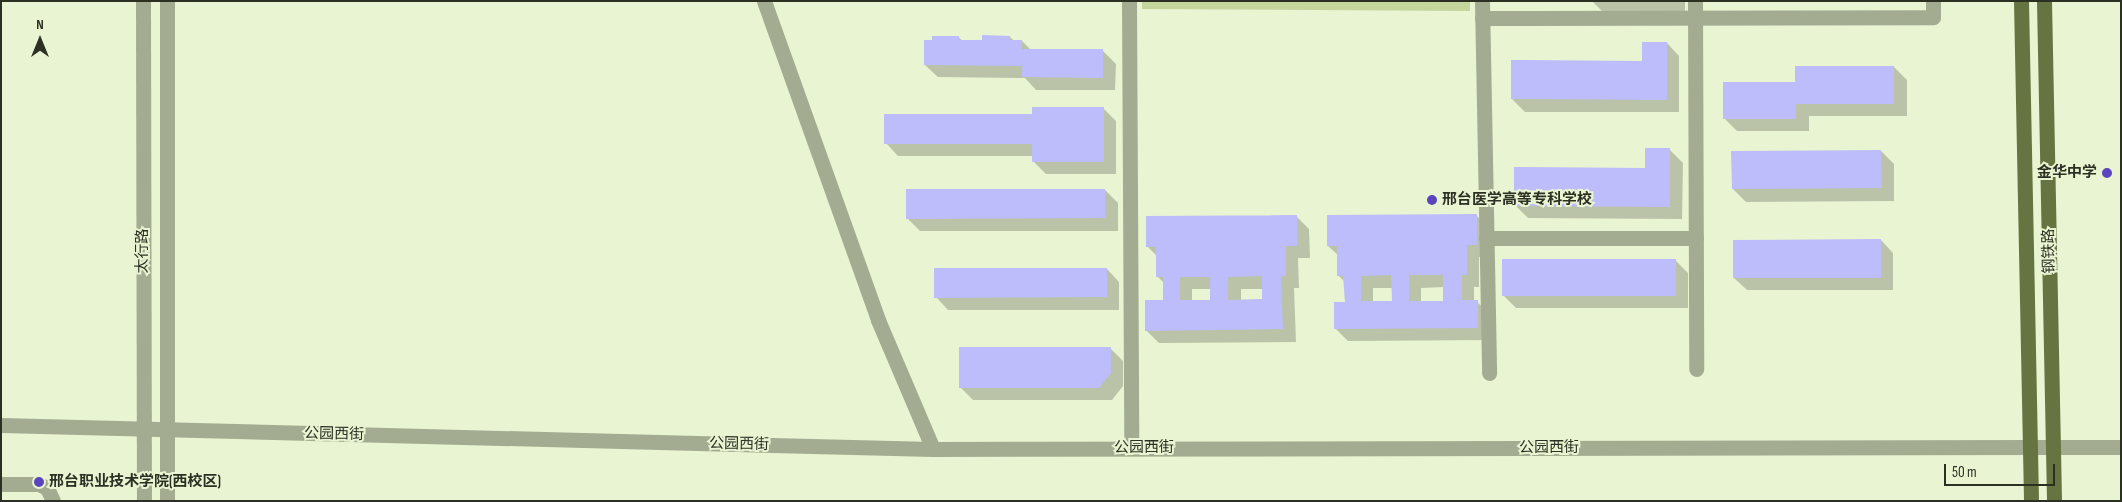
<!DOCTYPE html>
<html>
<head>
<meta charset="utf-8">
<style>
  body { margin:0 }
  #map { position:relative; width:2122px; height:502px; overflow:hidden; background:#e9f4d2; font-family:"Sofia Sans Condensed","Noto Sans SC",sans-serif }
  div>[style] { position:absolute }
  .green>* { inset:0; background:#c4d69c }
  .shadow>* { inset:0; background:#0003 }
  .building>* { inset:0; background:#bdbdfb }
  .minor>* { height:15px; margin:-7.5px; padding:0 7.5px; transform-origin:7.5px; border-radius:7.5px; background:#a3ac91 }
  .major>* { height:15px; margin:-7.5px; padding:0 7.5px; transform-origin:7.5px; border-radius:7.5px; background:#667442 }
  .dots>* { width:14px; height:14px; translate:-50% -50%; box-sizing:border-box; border:2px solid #e9f4d2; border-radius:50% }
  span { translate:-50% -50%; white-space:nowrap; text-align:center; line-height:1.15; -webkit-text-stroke:4px #e9f4d2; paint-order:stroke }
  .poi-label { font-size:15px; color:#2c3023; font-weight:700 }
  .right { translate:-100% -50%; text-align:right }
  .left { translate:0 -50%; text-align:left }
  .street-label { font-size:15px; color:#2c3023 }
  .frame { position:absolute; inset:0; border:2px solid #2c3023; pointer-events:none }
  .north { position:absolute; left:15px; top:15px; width:50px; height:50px; -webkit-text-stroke:4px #e9f4d2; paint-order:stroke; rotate:0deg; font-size:14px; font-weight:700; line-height:20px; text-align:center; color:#2c3023 }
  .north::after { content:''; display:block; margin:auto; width:18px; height:22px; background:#2c3023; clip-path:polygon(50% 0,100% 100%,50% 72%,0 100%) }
  .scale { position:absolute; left:1944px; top:464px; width:111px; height:22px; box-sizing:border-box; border:2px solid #2c3023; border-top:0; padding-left:6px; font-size:15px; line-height:18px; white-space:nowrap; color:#2c3023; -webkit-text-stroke:4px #e9f4d2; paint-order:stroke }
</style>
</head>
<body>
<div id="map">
  <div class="green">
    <i style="clip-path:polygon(1142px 1px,1470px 1px,1470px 11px,1142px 9px)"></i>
  </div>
  <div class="shadow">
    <i style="clip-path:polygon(1035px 1px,1114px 1px,1114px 2px,1035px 2px)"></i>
    <i style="clip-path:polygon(1592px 1px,1685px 1px,1685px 14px,1604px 13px)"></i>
    <i style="clip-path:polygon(958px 37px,963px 41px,983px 41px,1010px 37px,1014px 41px,1022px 41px,1031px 50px,1103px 51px,1116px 64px,1115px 90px,1036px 90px,1025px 78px,938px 77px,925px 65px)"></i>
    <i style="clip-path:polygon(1667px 43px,1679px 56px,1679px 112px,1525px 112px,1512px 99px,1643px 62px)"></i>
    <i style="clip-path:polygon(1894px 67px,1907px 80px,1907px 116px,1809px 116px,1809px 131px,1737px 131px,1725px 119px,1797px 83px)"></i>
    <i style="clip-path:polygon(1103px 108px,1116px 121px,1116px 174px,1046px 174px,1034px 162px,1034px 156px,898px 156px,886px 143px,1034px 115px)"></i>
    <i style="clip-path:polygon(1670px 150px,1683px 163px,1682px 219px,1528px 218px,1516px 206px,1647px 169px)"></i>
    <i style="clip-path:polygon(1881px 151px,1894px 164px,1894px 201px,1746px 202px,1733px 189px)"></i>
    <i style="clip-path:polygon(1105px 190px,1118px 203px,1118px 231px,920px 231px,907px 218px)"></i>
    <i style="clip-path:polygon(evenodd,1476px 215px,1489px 228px,1490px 257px,1479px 257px,1479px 287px,1474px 287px,1474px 302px,1477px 302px,1490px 314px,1490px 340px,1348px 341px,1335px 328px,1346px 303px,1345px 282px,1338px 275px,1338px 255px,1328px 246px,1476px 215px,1444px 287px,1444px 302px,1421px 302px,1421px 288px,1444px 287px,1476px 215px,1373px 288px,1392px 288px,1393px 302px,1373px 302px,1373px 288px)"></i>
    <i style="clip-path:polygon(evenodd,1296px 216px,1309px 229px,1310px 258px,1298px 258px,1299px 288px,1294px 288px,1296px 342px,1159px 343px,1146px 330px,1164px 301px,1164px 283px,1158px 277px,1157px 256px,1148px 247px,1296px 216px,1192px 289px,1211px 289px,1211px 301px,1192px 301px,1192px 289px,1296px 216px,1241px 289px,1263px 289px,1263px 301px,1241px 301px,1241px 289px)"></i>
    <i style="clip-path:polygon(1881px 240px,1893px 253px,1893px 290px,1747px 290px,1734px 278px)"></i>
    <i style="clip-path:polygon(1675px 260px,1688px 273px,1688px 308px,1516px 308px,1504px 296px)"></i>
    <i style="clip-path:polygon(1107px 269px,1119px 282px,1119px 310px,948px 310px,936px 297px)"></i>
    <i style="clip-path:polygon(1110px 348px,1123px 361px,1123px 386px,1112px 400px,973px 400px,960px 387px)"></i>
  </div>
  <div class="building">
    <i style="clip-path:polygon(982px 35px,1010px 36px,1010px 40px,1022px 40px,1022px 49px,1103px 49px,1103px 78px,1022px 77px,1022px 66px,924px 65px,924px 40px,932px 40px,932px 36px,959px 36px,959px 40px,982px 40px)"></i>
    <i style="clip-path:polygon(1642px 42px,1667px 42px,1667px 100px,1511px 99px,1511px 60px,1642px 61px)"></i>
    <i style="clip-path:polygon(1795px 66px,1894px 66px,1894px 104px,1796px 104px,1796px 119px,1723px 119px,1723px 82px,1795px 82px)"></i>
    <i style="clip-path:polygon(1032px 107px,1104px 107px,1104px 162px,1032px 162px,1032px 144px,884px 144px,884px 114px,1032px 114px)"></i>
    <i style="clip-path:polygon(1645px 148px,1670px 148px,1670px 207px,1514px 206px,1514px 167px,1645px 168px)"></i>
    <i style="clip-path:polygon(1881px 150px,1882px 188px,1732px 189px,1731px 151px)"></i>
    <i style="clip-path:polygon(906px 189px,1105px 189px,1105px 218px,906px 219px)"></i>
    <i style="clip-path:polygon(evenodd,1477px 214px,1477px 245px,1467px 245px,1467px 275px,1462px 275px,1462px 300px,1478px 300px,1478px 328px,1334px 329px,1334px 302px,1345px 302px,1343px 276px,1337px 276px,1337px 246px,1327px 246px,1327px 215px,1477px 214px,1391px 275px,1392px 301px,1361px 301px,1361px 276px,1391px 275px,1477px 214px,1409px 275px,1443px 275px,1443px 301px,1409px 301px,1409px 275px)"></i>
    <i style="clip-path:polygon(evenodd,1297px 215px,1297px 246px,1286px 246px,1286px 276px,1281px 276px,1283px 329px,1145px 331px,1145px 300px,1163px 300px,1163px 277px,1156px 277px,1156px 247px,1146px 247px,1146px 216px,1297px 215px,1262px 276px,1262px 299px,1228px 300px,1228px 277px,1262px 276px,1297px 215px,1180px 277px,1210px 277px,1210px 300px,1180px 300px,1180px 277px)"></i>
    <i style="clip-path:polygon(1881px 239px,1881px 278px,1733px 278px,1733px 240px)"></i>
    <i style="clip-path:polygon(1502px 259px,1676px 259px,1676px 296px,1502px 296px)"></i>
    <i style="clip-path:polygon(934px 268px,1107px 268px,1107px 297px,934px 298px)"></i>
    <i style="clip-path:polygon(959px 347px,1111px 347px,1111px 373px,1099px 388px,959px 388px)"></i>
  </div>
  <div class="minor">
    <i style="left:143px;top:1px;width:500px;rotate:89.89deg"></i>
    <i style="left:167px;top:1px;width:500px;rotate:90deg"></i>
    <i style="left:764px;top:1px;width:339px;rotate:70.3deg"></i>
    <i style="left:878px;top:320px;width:140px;rotate:66.9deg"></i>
    <i style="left:1129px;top:1px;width:447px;rotate:89.7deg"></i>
    <i style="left:1482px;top:1px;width:372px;rotate:88.9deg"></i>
    <i style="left:1695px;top:1px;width:368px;rotate:89.8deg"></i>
    <i style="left:1482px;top:18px;width:451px;rotate:-0.1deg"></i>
    <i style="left:1933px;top:17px;width:16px;rotate:-90deg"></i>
    <i style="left:1486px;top:238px;width:210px"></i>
    <i style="left:1px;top:425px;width:932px;rotate:1.48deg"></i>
    <i style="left:933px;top:449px;width:1188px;rotate:-0.1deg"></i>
    <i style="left:1px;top:484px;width:38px"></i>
    <i style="left:39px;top:484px;width:9px;rotate:27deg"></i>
    <i style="left:47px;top:488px;width:14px;rotate:65deg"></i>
  </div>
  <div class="major">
    <i style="left:2021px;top:1px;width:500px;rotate:88.85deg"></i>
    <i style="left:2044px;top:1px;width:500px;rotate:88.85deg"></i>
  </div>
  <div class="dots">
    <i style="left:2107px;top:173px;background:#5945bd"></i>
    <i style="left:1432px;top:200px;background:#5945bd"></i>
    <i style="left:39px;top:482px;background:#5945bd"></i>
  </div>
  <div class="poi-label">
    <span class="right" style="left:2097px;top:173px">金华中学</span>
    <span class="left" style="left:1442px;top:200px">邢台医学高等专科学校</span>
    <span class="left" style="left:49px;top:482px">邢台职业技术学院(西校区)</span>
  </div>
  <div class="street-label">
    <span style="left:143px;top:251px;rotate:-90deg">太行路</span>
    <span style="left:2049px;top:251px;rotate:-91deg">钢铁路</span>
    <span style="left:334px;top:434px;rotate:1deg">公园西街</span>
    <span style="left:739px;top:444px;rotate:1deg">公园西街</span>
    <span style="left:1144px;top:448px">公园西街</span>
    <span style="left:1549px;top:448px">公园西街</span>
  </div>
  <div class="frame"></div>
  <div class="north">N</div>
  <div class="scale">50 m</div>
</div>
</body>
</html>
